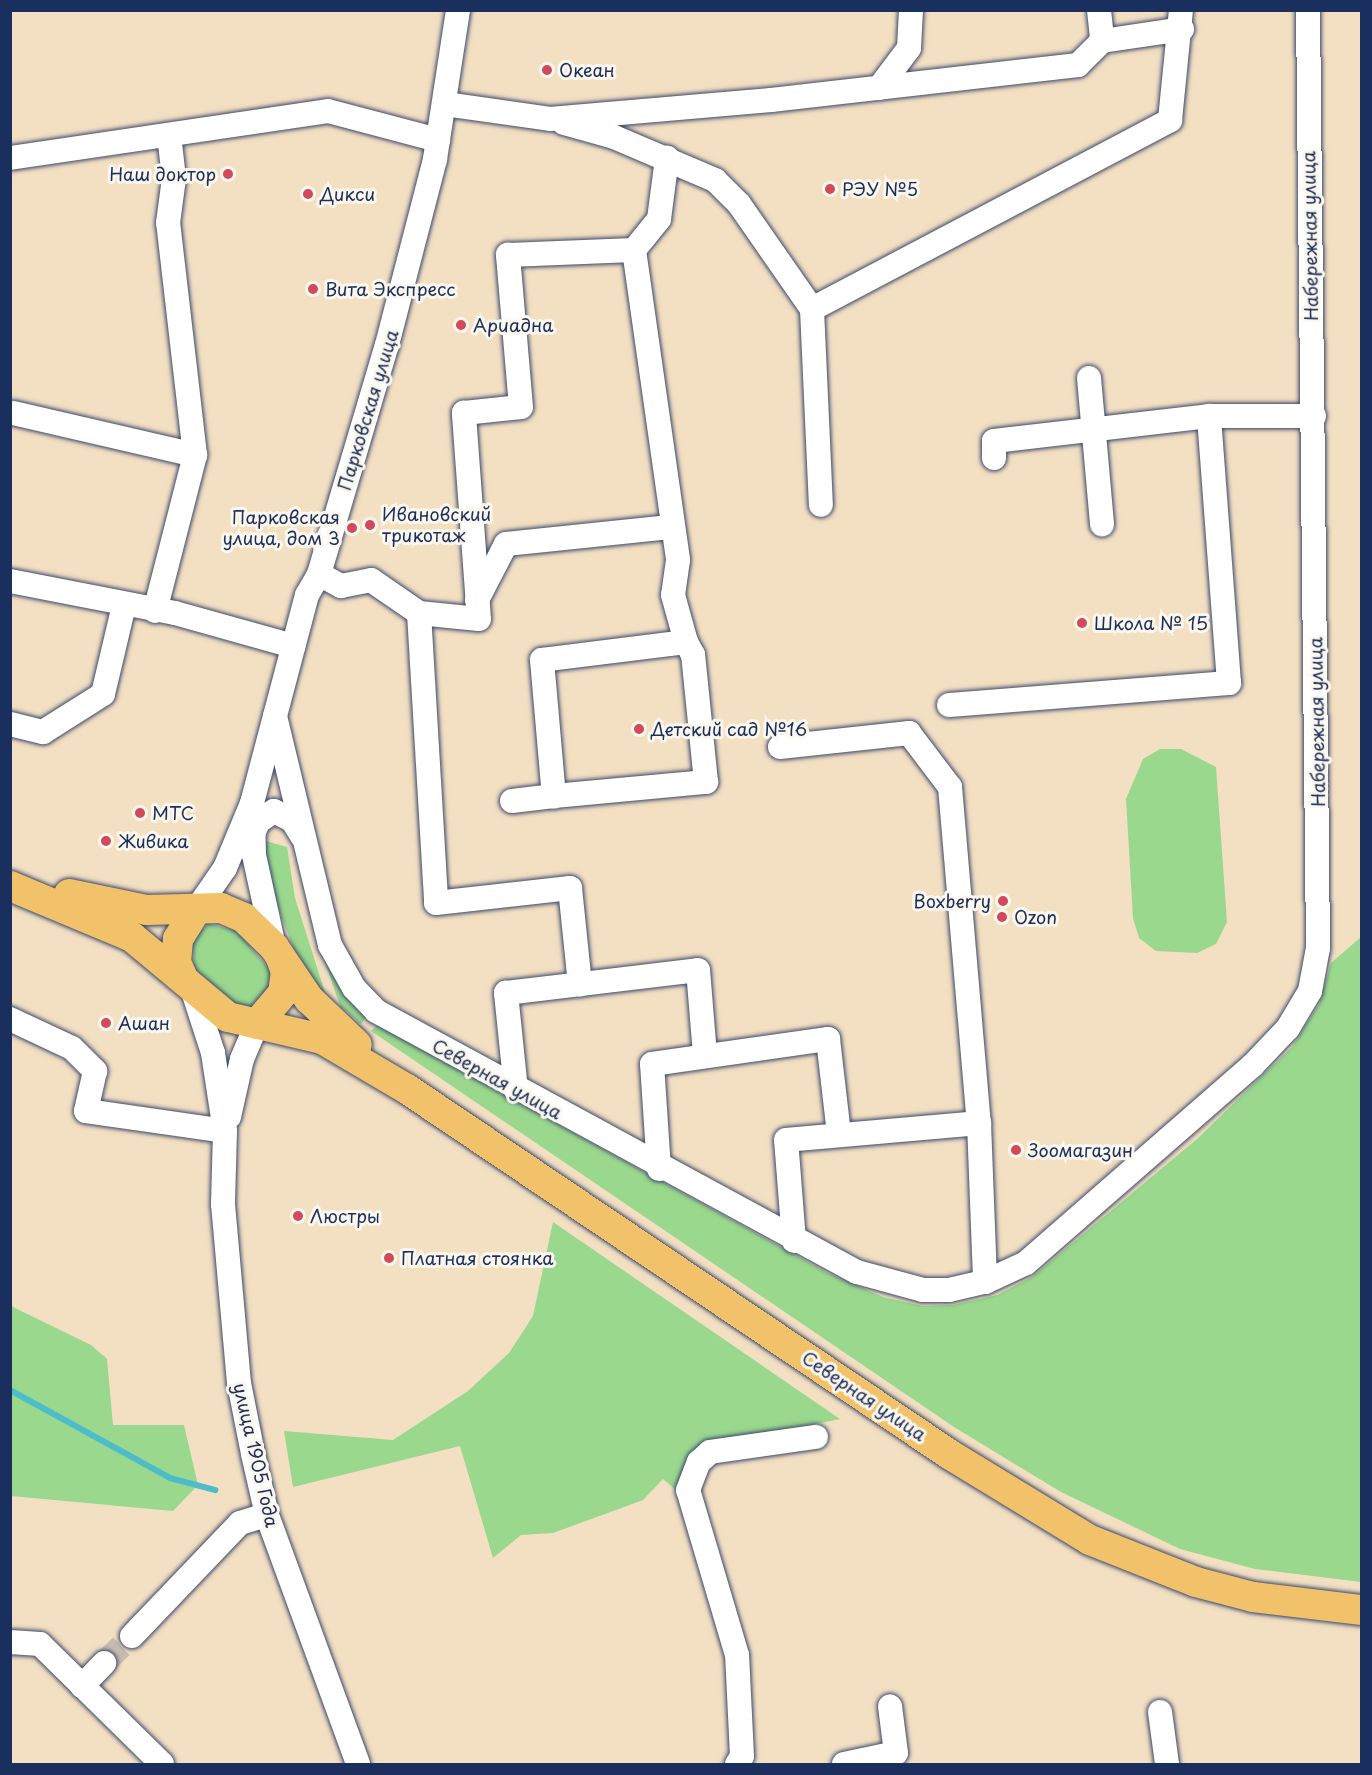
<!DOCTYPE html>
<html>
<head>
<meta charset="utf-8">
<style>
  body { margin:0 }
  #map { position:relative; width:1372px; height:1775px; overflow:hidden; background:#f3dfc2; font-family:"Playpen Sans",sans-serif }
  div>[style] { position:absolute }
  .green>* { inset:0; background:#9ad88d }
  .stream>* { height:6px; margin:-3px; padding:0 3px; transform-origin:3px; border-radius:3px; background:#4fbcc9 }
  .minor-tunnel>* { height:24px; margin-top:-12px; transform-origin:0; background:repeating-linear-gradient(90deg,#c8bcae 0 24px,transparent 0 36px) }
  .roads { filter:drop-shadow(0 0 2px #3b496d) drop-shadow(0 0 2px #3b496d) }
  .minor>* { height:24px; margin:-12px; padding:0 12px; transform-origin:12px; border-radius:12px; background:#fff }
  .major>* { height:30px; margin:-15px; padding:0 15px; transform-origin:15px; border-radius:15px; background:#f2c26a }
  .dots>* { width:16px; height:16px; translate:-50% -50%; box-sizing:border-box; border:3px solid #fbf7ec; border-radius:50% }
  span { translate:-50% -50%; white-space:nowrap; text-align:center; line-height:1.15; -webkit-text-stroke:6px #fbf7ec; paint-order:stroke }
  .poi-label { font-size:18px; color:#1b2f5e }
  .left { translate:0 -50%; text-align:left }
  .right { translate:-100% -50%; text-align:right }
  .street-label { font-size:18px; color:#1b2f5e }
  .frame { position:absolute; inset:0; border:12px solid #1b2f5e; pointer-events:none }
</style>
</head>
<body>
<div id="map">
  <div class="green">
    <i style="clip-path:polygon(1160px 749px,1181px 749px,1216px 767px,1227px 922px,1216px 944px,1197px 953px,1156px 951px,1139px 938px,1133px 918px,1126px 799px,1143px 759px)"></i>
    <i style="clip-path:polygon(262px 840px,287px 847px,295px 898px,327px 999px,301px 968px,273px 894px)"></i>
    <i style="clip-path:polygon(209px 924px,237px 931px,270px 970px,273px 986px,259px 1007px,239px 1008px,194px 968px,193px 938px)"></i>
    <i style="clip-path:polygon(1361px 937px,1361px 1582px,1255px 1569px,1180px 1549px,1061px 1492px,954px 1427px,371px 1031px,377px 1025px,828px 1273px,883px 1297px,923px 1306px,953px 1305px,997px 1295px,1032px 1277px,1197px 1139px,1292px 1047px,1319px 1004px,1331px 963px)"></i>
    <i style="clip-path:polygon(323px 956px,345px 993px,367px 1016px,361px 1024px,340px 1006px)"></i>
    <i style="clip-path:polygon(553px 1222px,840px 1419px,697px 1448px,678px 1492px,663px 1479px,643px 1500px,553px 1533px,521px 1535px,493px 1558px,460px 1446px,293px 1487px,284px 1431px,393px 1440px,468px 1391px,509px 1353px,533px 1316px)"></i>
    <i style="clip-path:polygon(11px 1306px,91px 1345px,107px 1359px,113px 1425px,184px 1425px,198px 1485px,173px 1511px,11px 1496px)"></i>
  </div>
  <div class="stream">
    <i style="left:10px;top:1390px;width:183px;rotate:28.8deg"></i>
    <i style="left:170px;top:1478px;width:47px;rotate:14.9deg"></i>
  </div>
  <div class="minor-tunnel">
    <i style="left:104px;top:1663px;width:39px;rotate:-44deg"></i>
  </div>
  <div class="roads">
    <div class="minor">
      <i style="left:1099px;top:10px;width:31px;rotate:84deg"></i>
      <i style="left:879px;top:88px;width:50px;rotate:-53.1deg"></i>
      <i style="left:909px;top:48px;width:38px;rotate:-87deg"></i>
      <i style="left:445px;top:104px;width:106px;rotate:8.1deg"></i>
      <i style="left:550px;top:119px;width:222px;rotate:-4.9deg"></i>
      <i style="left:771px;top:100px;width:309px;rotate:-6.5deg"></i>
      <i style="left:1078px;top:65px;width:34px;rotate:-45deg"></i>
      <i style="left:1102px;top:41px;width:81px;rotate:-8.5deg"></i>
      <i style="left:564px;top:123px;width:52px;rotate:15.6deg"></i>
      <i style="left:614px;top:137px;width:110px;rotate:23.1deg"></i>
      <i style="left:715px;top:180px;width:34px;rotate:45deg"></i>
      <i style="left:739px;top:204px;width:128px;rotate:55.2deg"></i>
      <i style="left:812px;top:309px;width:196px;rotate:87.4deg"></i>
      <i style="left:10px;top:158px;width:321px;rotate:-8.4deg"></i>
      <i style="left:328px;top:111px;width:114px;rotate:14.8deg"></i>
      <i style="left:634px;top:250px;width:313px;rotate:81.9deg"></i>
      <i style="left:678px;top:560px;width:35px;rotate:98deg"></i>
      <i style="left:673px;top:595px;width:49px;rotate:74.5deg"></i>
      <i style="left:686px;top:642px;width:145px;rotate:172.9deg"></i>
      <i style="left:542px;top:660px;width:137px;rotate:85deg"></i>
      <i style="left:554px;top:796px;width:153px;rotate:-5.3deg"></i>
      <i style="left:706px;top:782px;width:128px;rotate:-95.8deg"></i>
      <i style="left:693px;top:655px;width:15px;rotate:-118deg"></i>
      <i style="left:812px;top:309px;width:405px;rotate:-27.8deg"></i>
      <i style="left:1170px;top:120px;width:111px;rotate:-84.3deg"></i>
      <i style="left:1089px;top:378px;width:147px;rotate:84.9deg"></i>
      <i style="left:13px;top:413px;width:187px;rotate:13deg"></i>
      <i style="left:994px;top:458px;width:17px;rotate:-90deg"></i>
      <i style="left:994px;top:441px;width:216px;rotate:-6.6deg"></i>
      <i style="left:1209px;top:416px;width:105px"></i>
      <i style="left:319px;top:574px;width:25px;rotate:29deg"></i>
      <i style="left:341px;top:586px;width:31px;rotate:-11deg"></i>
      <i style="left:371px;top:580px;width:58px;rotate:34.5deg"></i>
      <i style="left:419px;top:613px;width:290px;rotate:86.6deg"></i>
      <i style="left:436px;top:903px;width:135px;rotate:-6.4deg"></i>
      <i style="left:570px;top:888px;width:97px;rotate:84.1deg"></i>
      <i style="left:10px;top:581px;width:168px;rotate:11deg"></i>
      <i style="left:175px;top:613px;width:123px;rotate:15.6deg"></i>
      <i style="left:477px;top:600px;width:63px;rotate:-62.6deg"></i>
      <i style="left:506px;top:544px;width:165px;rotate:-5.9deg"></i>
      <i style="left:155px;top:611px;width:161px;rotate:-75.6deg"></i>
      <i style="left:195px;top:455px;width:234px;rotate:-96.6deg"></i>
      <i style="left:168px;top:223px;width:45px;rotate:-82.4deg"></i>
      <i style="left:174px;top:178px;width:43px;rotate:-96.6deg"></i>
      <i style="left:419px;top:613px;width:60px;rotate:5.7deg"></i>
      <i style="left:479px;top:619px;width:207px;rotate:-94.2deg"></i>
      <i style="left:464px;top:413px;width:57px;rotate:-6deg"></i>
      <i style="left:521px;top:407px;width:153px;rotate:-94.9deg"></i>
      <i style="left:508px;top:255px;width:126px;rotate:-2.3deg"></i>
      <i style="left:634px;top:250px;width:40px;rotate:-51deg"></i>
      <i style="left:659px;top:219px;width:62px;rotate:-82.5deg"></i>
      <i style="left:949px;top:705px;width:281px;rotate:-4.5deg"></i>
      <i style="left:1229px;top:683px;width:268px;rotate:-94.3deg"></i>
      <i style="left:275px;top:716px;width:236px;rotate:76.5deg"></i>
      <i style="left:330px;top:945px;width:49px;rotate:60.8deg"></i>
      <i style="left:354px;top:988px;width:32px;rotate:46deg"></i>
      <i style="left:376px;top:1011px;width:547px;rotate:28.49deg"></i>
      <i style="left:857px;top:1272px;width:68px;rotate:15.3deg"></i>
      <i style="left:923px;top:1290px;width:26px"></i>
      <i style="left:949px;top:1290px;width:37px;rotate:-13deg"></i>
      <i style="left:985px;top:1282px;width:45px;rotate:-24.9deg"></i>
      <i style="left:1026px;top:1263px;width:300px;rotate:-41.1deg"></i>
      <i style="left:1252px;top:1066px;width:52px;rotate:-46.5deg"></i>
      <i style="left:1288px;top:1028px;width:43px;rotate:-59.3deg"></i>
      <i style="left:1310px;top:991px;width:44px;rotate:-79.5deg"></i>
      <i style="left:1318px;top:948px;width:938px;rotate:-90.61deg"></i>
      <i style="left:10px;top:724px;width:34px;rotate:14deg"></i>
      <i style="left:43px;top:732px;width:71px;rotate:-32.3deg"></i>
      <i style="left:103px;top:694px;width:91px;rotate:-76.7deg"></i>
      <i style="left:780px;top:747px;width:130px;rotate:-6.2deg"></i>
      <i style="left:909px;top:733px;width:68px;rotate:52.8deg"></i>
      <i style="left:950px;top:787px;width:337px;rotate:85.1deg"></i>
      <i style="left:512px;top:801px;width:42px;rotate:-6.8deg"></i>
      <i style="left:253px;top:814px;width:41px;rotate:88.6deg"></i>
      <i style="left:254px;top:855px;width:94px;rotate:77.7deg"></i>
      <i style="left:253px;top:834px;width:13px;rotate:-67deg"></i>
      <i style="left:258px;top:822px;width:19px;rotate:-35deg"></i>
      <i style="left:274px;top:811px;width:20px;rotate:27deg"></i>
      <i style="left:292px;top:820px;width:19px;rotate:58deg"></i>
      <i style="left:196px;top:910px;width:51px;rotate:-55.4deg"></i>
      <i style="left:225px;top:868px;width:70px;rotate:-67.4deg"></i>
      <i style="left:252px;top:803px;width:215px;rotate:-75.2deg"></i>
      <i style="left:307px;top:595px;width:24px;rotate:-60deg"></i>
      <i style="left:319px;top:574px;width:239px;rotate:-73.5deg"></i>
      <i style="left:387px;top:345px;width:192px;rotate:-75.5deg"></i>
      <i style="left:435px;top:159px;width:151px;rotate:-81.2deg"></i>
      <i style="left:193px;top:991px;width:65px;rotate:72.1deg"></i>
      <i style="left:213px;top:1053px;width:79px;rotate:81.3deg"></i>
      <i style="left:225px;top:1131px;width:73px;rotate:91.6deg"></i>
      <i style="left:223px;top:1204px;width:180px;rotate:84.9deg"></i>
      <i style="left:239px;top:1383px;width:72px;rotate:78.8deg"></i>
      <i style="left:253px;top:1454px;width:63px;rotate:77.1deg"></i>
      <i style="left:267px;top:1515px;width:265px;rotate:69.9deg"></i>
      <i style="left:10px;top:1019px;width:68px;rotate:25.1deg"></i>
      <i style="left:72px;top:1048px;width:33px;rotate:45deg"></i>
      <i style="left:95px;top:1071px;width:41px;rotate:102.7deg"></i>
      <i style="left:86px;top:1111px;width:140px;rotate:8.2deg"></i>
      <i style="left:516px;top:1090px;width:98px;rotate:-95.9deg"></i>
      <i style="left:506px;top:993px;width:193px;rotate:-6.8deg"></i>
      <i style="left:698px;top:970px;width:86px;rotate:85.3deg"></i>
      <i style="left:229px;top:1117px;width:59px;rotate:-77.4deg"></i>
      <i style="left:242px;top:1059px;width:38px;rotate:-67deg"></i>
      <i style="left:659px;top:1169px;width:105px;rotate:-93.8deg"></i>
      <i style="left:652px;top:1064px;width:178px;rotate:-8.1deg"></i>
      <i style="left:828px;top:1039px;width:96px;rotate:83.4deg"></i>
      <i style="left:794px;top:1241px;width:101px;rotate:-94.5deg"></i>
      <i style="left:786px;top:1140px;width:194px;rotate:-5deg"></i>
      <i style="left:979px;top:1123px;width:159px;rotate:87.8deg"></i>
      <i style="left:132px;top:1636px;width:156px;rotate:-46.3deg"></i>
      <i style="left:240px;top:1523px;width:28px;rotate:-17deg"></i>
      <i style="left:10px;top:1642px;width:30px;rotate:4deg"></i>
      <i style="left:40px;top:1644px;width:171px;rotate:44.5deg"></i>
      <i style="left:82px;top:1686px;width:32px;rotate:-46deg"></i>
      <i style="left:1160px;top:1712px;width:52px;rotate:82.3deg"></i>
      <i style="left:737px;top:1764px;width:9px;rotate:-58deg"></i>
      <i style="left:742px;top:1756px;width:101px;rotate:-92.8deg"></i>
      <i style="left:737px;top:1655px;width:172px;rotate:-106.5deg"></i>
      <i style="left:688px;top:1490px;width:30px;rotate:-69deg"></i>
      <i style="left:699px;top:1462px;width:15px;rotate:-42deg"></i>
      <i style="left:710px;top:1452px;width:107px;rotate:-8.1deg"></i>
      <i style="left:844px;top:1764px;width:53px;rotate:-11.9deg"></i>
      <i style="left:896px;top:1753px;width:47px;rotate:-97.3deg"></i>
    </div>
    <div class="major">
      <i style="left:10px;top:886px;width:132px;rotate:22.7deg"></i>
      <i style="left:132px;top:937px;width:125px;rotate:39.8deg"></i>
      <i style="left:228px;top:1017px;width:97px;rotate:13.2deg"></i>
      <i style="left:322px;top:1039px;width:99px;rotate:30.5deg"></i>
      <i style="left:407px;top:1089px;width:653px;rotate:33.96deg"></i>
      <i style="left:949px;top:1454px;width:165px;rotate:31.4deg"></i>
      <i style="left:1090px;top:1540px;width:114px;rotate:21.6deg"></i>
      <i style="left:1196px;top:1582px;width:59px;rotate:14.7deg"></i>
      <i style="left:1253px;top:1597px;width:110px;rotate:6.8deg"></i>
      <i style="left:69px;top:894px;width:80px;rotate:11.6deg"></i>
      <i style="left:147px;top:910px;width:74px;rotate:-1.5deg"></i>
      <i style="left:221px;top:908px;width:25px;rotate:23deg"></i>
      <i style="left:244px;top:918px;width:42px;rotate:44deg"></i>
      <i style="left:274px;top:947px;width:63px;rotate:56.1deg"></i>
      <i style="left:309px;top:999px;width:66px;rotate:43.8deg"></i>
      <i style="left:183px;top:978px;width:17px;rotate:-114deg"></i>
      <i style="left:176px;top:962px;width:23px;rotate:-85deg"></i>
      <i style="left:178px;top:939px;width:34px;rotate:-58deg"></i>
      <i style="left:257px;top:1024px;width:40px;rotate:-50deg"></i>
      <i style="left:283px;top:993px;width:21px;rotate:-82deg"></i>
      <i style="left:286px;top:972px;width:15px;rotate:-110deg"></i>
    </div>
  </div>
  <div class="dots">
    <i style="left:547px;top:70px;background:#d1495b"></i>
    <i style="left:228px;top:174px;background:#d1495b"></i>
    <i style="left:830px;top:189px;background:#d1495b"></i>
    <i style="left:308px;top:194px;background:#d1495b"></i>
    <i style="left:313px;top:289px;background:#d1495b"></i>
    <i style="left:461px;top:325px;background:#d1495b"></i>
    <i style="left:370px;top:525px;background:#d1495b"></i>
    <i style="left:352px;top:528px;background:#d1495b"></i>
    <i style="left:1082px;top:623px;background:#d1495b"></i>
    <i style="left:639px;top:729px;background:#d1495b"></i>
    <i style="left:140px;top:813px;background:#d1495b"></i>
    <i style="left:106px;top:841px;background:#d1495b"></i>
    <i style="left:1003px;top:901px;background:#d1495b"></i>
    <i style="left:1002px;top:917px;background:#d1495b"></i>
    <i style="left:106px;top:1023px;background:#d1495b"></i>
    <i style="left:1016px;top:1150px;background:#d1495b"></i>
    <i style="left:298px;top:1216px;background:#d1495b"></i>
    <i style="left:389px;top:1258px;background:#d1495b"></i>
  </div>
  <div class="poi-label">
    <span class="left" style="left:559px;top:70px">Океан</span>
    <span class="right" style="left:216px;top:174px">Наш доктор</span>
    <span class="left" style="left:842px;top:189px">РЭУ №5</span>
    <span class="left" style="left:320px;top:194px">Дикси</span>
    <span class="left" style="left:325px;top:289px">Вита Экспресс</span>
    <span class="left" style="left:473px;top:325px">Ариадна</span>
    <span class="left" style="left:382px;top:525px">Ивановский<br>трикотаж</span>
    <span class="right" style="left:340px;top:528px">Парковская<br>улица, дом 3</span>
    <span class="left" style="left:1094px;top:623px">Школа № 15</span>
    <span class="left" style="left:651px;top:729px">Детский сад №16</span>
    <span class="left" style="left:152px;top:813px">МТС</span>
    <span class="left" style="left:118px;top:841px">Живика</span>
    <span class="right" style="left:991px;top:901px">Boxberry</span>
    <span class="left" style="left:1014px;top:917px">Ozon</span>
    <span class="left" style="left:118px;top:1023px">Ашан</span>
    <span class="left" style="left:1028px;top:1150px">Зоомагазин</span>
    <span class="left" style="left:310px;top:1216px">Люстры</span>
    <span class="left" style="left:401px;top:1258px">Платная стоянка</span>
  </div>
  <div class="street-label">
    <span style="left:1310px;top:236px;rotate:-91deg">Набережная улица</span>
    <span style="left:368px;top:410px;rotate:-73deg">Парковская улица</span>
    <span style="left:1317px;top:722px;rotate:-91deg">Набережная улица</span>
    <span style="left:497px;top:1079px;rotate:29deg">Северная улица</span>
    <span style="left:864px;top:1396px;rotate:34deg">Северная улица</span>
    <span style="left:256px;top:1455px;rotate:77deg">улица 1905 Года</span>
  </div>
  <div class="frame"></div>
</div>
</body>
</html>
